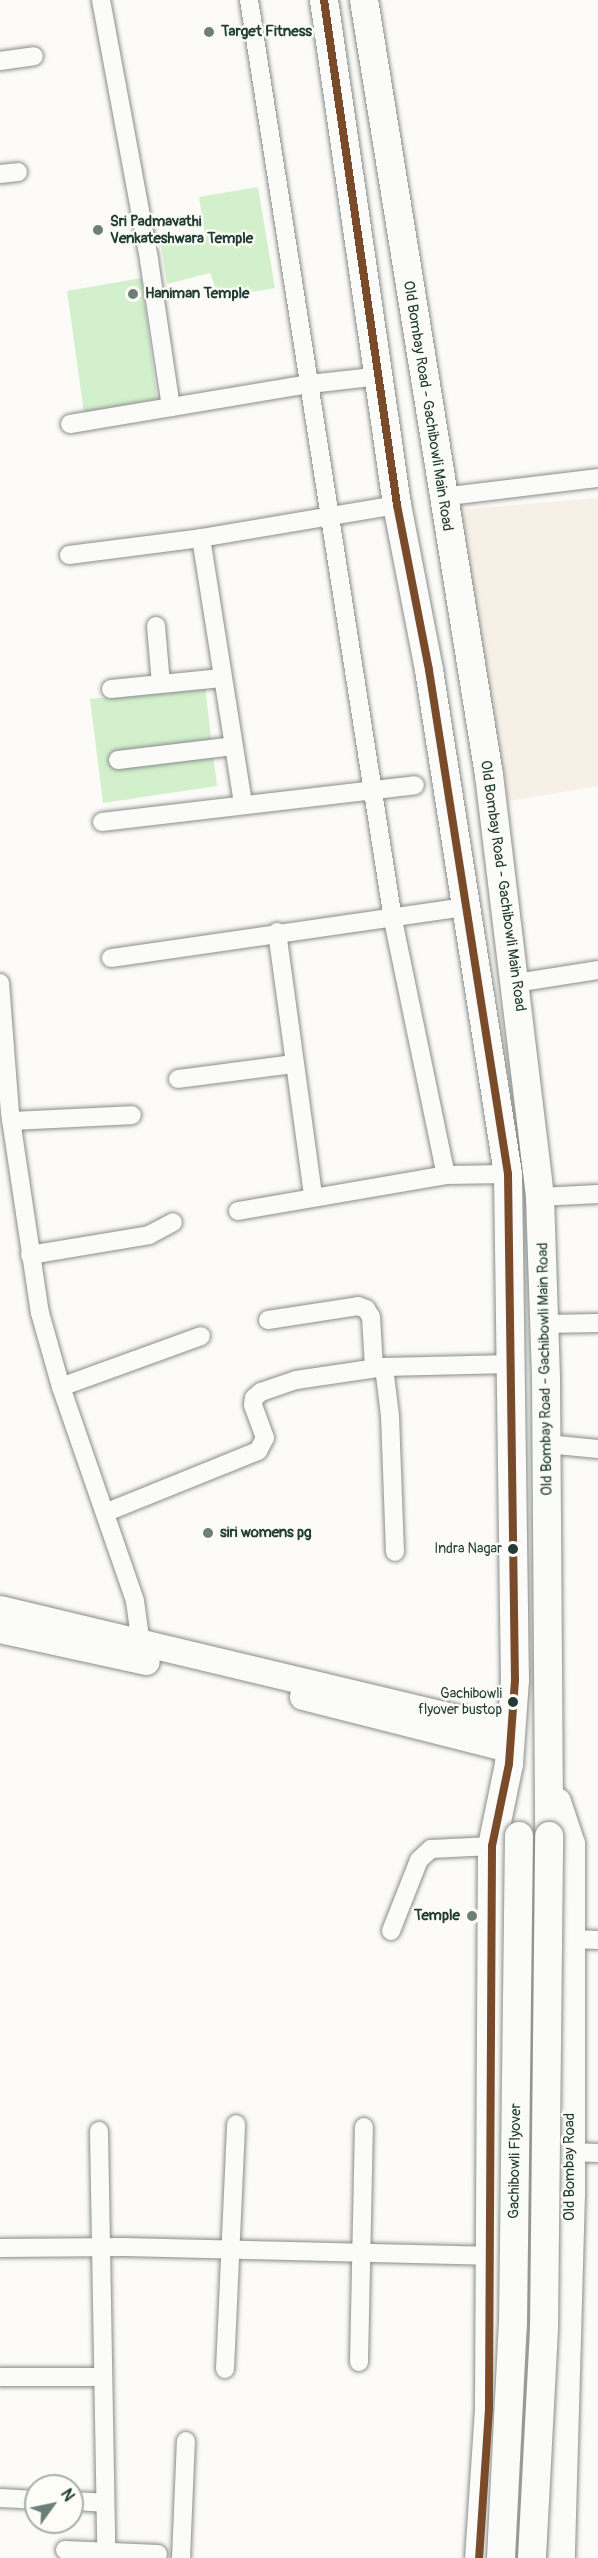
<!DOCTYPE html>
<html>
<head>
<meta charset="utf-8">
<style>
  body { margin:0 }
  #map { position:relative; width:598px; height:2558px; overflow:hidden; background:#fcfbf8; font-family:Pangolin,sans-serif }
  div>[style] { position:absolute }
  .built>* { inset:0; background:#f7f0e6 }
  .green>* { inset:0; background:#d3f0cd }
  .roads { filter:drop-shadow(0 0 2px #888d8a) drop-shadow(0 0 2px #888d8a) }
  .street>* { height:18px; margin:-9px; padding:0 9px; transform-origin:9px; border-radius:9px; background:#fbfbf9 }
  .secondary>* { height:26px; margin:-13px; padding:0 13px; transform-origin:13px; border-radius:13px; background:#fbfbf9 }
  .primary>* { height:28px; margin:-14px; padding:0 14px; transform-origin:14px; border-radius:14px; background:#fbfbf9 }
  .bridges { filter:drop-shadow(0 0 2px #888d8a) drop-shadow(0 0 2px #888d8a) }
  .primary-bridge>* { height:28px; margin:-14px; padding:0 14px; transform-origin:14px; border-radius:14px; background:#fbfbf9 }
  .bus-1>* { height:8px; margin:-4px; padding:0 4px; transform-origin:4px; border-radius:4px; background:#7a4b2a }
  .dots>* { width:16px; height:16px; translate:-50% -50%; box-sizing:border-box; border:3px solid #fdfcf7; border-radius:50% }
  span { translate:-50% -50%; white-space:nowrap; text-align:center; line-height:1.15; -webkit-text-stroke:4.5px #fdfcf7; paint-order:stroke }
  .bus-label { font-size:14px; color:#1f3d34 }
  .right { translate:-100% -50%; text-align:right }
  .poi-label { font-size:15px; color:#1f3d34; font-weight:700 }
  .left { translate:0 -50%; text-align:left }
  .street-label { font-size:15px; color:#1f3d34 }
  .north { position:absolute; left:24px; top:2474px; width:60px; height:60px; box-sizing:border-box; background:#fdfcf7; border:2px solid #a4b0a9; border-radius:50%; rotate:57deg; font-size:16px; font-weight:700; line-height:24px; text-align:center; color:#1f3d34 }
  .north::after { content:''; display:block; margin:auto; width:21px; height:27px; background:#6c8079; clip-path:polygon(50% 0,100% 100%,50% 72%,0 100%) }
</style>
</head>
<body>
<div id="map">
  <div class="built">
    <i style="clip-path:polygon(598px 498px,598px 786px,509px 801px,455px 510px)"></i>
  </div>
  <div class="green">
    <i style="clip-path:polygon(258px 187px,275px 288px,219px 297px,210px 273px,167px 284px,160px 239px,205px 234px,199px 197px)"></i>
    <i style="clip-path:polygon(141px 278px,157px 399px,84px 413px,67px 291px)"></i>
    <i style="clip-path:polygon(205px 687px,217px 786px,103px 803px,90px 699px)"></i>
  </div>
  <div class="roads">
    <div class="street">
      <i style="left:101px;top:0;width:264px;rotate:79.5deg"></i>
      <i style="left:149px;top:260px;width:149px;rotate:81.5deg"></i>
      <i style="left:249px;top:0;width:931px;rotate:81.1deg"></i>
      <i style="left:393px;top:920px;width:260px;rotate:78.3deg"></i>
      <i style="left:0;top:61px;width:34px;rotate:-8deg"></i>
      <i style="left:0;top:174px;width:18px;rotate:-6deg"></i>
      <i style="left:70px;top:424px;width:243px;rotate:-9.5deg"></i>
      <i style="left:310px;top:384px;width:70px;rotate:-6.5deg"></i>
      <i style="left:441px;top:497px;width:158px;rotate:-6.9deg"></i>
      <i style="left:201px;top:538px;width:269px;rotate:81deg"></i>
      <i style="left:69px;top:555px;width:133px;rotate:-7.3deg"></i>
      <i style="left:201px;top:538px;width:199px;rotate:-9.6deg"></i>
      <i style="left:156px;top:626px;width:58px;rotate:85.1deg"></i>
      <i style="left:111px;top:689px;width:111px;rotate:-5.7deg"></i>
      <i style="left:118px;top:760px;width:116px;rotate:-6.9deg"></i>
      <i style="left:102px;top:822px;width:315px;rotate:-6.7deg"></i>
      <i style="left:277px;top:932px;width:266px;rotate:82.2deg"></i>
      <i style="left:111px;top:958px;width:358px;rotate:-8.2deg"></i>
      <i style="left:0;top:983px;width:130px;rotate:85.6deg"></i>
      <i style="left:10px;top:1113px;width:202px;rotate:81.5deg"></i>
      <i style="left:40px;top:1313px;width:77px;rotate:74.2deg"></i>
      <i style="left:61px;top:1387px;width:226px;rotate:70.9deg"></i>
      <i style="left:135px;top:1601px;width:51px;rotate:82.2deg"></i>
      <i style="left:516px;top:983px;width:83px;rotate:-9deg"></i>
      <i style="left:178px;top:1079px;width:117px;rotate:-7.4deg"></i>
      <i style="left:11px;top:1121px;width:121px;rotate:-2.8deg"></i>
      <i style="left:540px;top:1197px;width:58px;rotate:-3deg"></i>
      <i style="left:238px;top:1211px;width:211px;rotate:-9.8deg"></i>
      <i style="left:446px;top:1175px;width:62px;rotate:-0.9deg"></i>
      <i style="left:30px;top:1255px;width:121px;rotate:-9.5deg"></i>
      <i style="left:149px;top:1235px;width:27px;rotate:-28deg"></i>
      <i style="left:268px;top:1320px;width:91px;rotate:-8.8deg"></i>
      <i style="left:358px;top:1306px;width:9px;rotate:21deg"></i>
      <i style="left:366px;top:1309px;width:9px;rotate:58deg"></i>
      <i style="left:371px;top:1317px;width:51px;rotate:86.6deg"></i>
      <i style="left:546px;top:1324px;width:52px;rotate:-1.1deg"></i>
      <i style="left:384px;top:1367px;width:128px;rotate:-1.3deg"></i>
      <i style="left:61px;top:1387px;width:149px;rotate:-20deg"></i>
      <i style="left:547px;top:1444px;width:51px;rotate:5.6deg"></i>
      <i style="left:107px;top:1512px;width:163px;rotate:-22deg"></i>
      <i style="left:258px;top:1451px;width:15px;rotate:-62deg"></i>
      <i style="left:265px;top:1438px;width:35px;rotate:-110deg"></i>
      <i style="left:253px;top:1405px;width:7px;rotate:-82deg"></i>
      <i style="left:254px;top:1398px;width:9px;rotate:-41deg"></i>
      <i style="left:261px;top:1392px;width:37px;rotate:-19deg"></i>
      <i style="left:296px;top:1380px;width:89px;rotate:-8.4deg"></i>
      <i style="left:384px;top:1367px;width:49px;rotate:83deg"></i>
      <i style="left:390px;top:1416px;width:136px;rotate:87.9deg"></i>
      <i style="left:391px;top:1931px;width:76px;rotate:-68.5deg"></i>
      <i style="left:419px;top:1860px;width:16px;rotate:-43deg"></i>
      <i style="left:431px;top:1849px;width:61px;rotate:-2.8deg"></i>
      <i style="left:571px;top:1939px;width:27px;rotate:2deg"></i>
      <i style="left:99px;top:2131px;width:421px;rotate:89deg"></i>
      <i style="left:570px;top:2152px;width:28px;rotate:2deg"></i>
      <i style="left:0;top:2248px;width:124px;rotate:-0.5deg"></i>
      <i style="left:124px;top:2247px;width:363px;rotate:1.4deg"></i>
      <i style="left:359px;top:2362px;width:235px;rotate:-88.8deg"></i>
      <i style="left:225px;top:2369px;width:245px;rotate:-87.4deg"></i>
      <i style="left:0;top:2377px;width:103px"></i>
      <i style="left:0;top:2498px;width:36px;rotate:3deg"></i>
      <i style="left:72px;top:2501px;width:33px;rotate:3deg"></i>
      <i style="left:65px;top:2550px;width:93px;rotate:2.5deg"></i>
      <i style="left:181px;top:2558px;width:117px;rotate:-87.6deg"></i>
    </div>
    <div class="secondary">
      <i style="left:0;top:1609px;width:525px;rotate:13.43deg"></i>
      <i style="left:0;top:1630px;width:150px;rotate:12.3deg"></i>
      <i style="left:303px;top:1697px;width:212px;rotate:14.2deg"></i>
    </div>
    <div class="primary">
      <i style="left:324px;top:0;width:510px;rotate:81.77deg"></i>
      <i style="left:397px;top:505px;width:168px;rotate:79deg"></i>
      <i style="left:429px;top:670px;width:510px;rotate:81.09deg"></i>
      <i style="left:508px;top:1174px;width:506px;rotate:89.21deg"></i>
      <i style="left:515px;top:1680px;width:84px;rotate:94.1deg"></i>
      <i style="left:509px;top:1764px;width:84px;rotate:101.7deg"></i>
      <i style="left:492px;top:1846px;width:563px;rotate:90.31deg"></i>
      <i style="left:489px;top:2409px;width:149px;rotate:93.8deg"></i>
      <i style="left:364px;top:0;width:785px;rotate:80.84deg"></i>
      <i style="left:489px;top:775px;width:425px;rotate:83.1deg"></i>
      <i style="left:540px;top:1197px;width:182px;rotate:88.1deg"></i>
      <i style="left:546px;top:1379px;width:457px;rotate:89.6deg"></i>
      <i style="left:557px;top:1802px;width:44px;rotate:71.6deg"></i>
      <i style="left:571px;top:1844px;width:350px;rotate:90deg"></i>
      <i style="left:571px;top:2194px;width:364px;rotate:91.6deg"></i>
    </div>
  </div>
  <div class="bridges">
    <div class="primary-bridge">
      <i style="left:501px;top:2558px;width:233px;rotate:-87.1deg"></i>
      <i style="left:513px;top:2325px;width:489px;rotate:-89.3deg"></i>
      <i style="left:532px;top:2558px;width:229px;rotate:-87deg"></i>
      <i style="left:544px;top:2329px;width:493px;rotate:-89.4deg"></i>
    </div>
  </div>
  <div class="bus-1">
    <i style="left:324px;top:0;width:510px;rotate:81.77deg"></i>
    <i style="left:397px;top:505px;width:168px;rotate:79deg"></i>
    <i style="left:429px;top:670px;width:510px;rotate:81.09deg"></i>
    <i style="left:508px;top:1174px;width:506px;rotate:89.21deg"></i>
    <i style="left:515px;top:1680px;width:84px;rotate:94.1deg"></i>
    <i style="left:509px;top:1764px;width:84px;rotate:101.7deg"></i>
    <i style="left:492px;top:1846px;width:563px;rotate:90.31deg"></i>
    <i style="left:489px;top:2409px;width:149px;rotate:93.8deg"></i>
  </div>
  <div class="dots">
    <i style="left:209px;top:32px;background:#6c8079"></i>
    <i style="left:98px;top:230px;background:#6c8079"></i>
    <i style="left:133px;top:294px;background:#6c8079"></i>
    <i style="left:208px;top:1533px;background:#6c8079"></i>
    <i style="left:513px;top:1549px;background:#1f3d34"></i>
    <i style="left:513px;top:1702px;background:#1f3d34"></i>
    <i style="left:472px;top:1916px;background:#6c8079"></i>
  </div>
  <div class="bus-label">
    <span class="right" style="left:502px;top:1549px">Indra Nagar</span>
    <span class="right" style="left:502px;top:1702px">Gachibowli<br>flyover bustop</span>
  </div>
  <div class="poi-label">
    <span class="left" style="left:221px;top:32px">Target Fitness</span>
    <span class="left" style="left:110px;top:230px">Sri Padmavathi<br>Venkateshwara Temple</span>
    <span class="left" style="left:145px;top:294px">Haniman Temple</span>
    <span class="left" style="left:220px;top:1533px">siri womens pg</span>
    <span class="right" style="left:460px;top:1916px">Temple</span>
  </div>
  <div class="street-label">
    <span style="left:428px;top:406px;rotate:81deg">Old Bombay Road - Gachibowli Main Road</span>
    <span style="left:503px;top:886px;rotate:82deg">Old Bombay Road - Gachibowli Main Road</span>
    <span style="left:545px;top:1369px;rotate:-91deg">Old Bombay Road - Gachibowli Main Road</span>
    <span style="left:515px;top:2161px;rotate:-89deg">Gachibowli Flyover</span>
    <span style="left:570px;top:2167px;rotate:-90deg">Old Bombay Road</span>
  </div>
  <div class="north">N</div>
</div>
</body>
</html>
